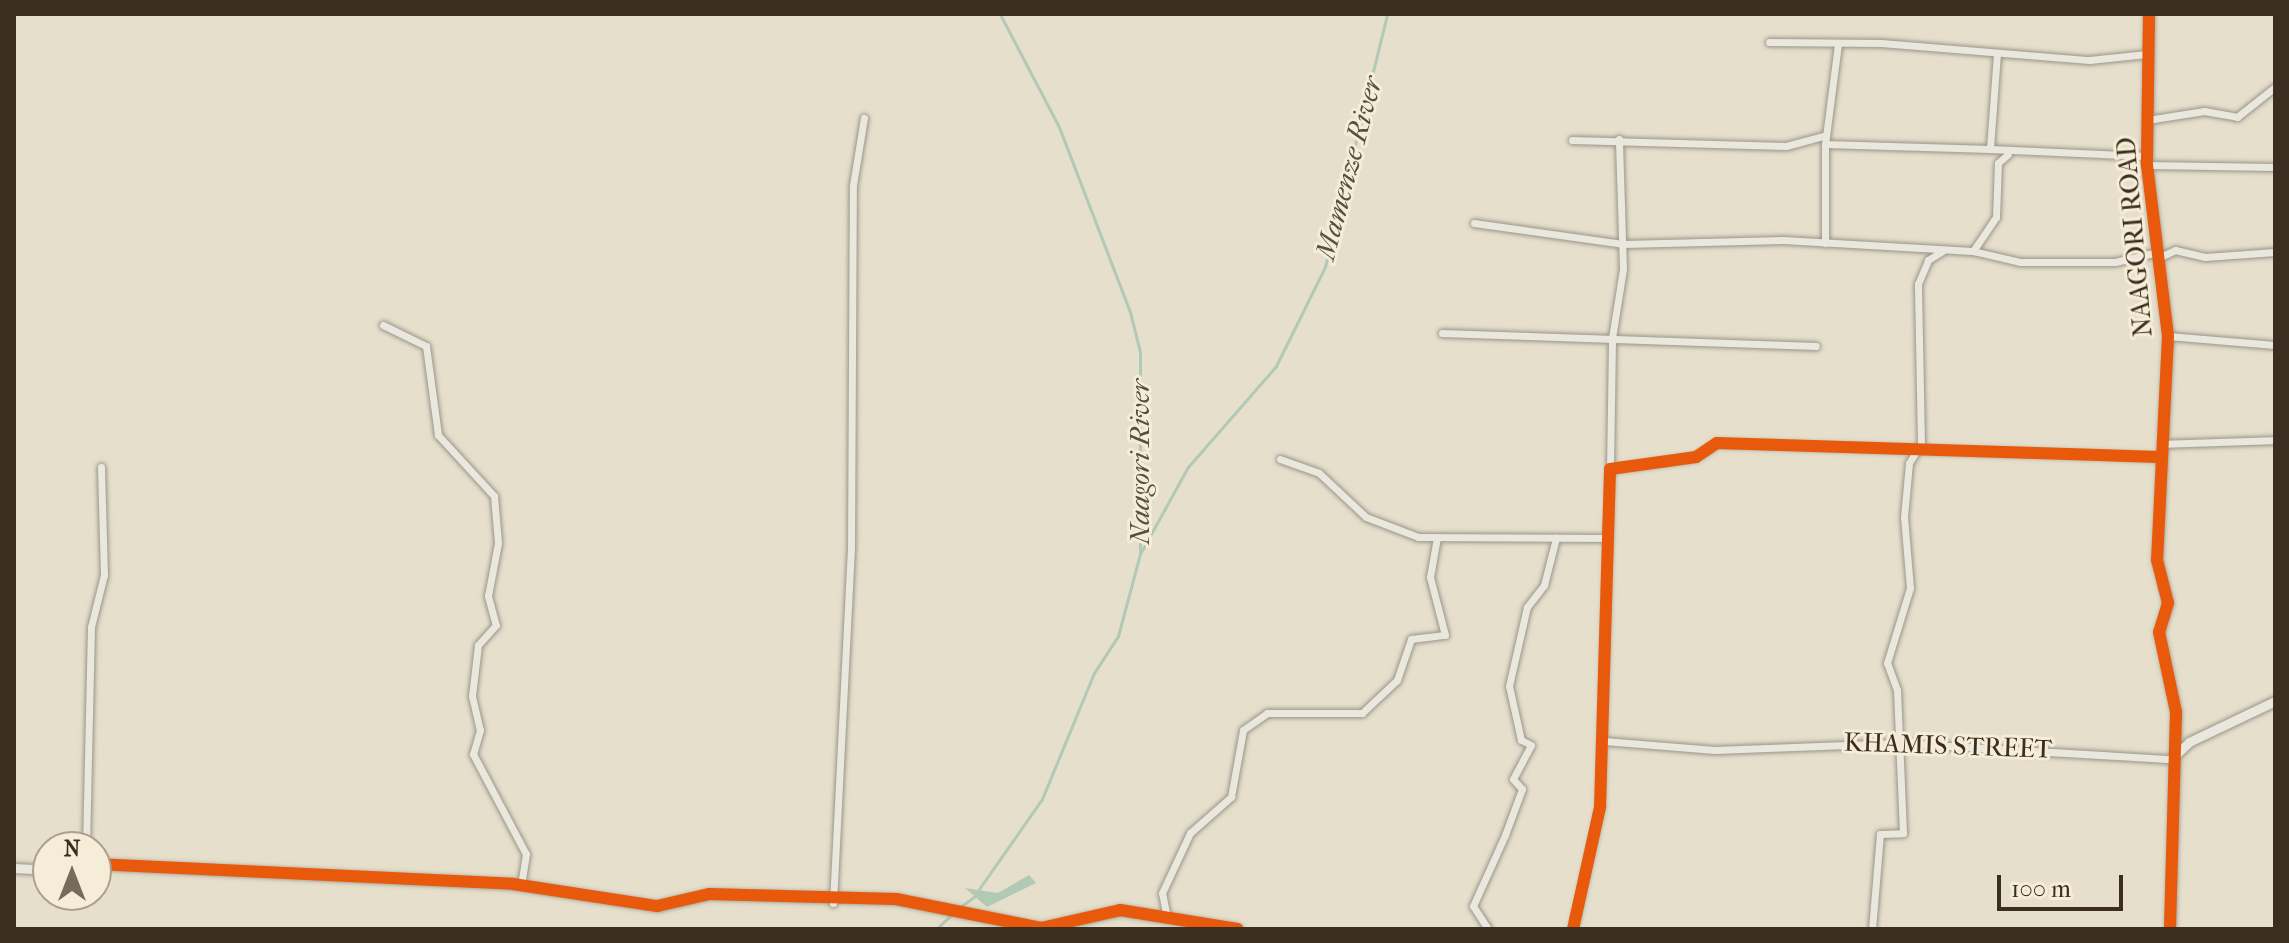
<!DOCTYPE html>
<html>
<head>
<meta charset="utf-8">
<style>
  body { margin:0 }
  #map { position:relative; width:2289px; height:943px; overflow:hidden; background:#e6dfcc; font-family:"IM FELL French Canon",serif }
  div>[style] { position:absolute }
  .water>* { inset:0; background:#b2c9b6 }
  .stream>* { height:3px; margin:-1.5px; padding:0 1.5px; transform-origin:1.5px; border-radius:1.5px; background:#b2c9b6 }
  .roads { filter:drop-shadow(0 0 2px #9b9589) drop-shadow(0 0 2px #9b9589) }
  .minor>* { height:7px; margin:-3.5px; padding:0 3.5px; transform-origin:3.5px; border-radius:3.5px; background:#eae7de }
  .tertiary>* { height:9px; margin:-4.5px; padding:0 4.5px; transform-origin:4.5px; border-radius:4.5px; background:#eae7de }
  .cycleway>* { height:12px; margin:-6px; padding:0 6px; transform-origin:6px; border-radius:6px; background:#e8590c }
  span { translate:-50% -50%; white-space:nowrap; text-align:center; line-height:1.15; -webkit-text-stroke:6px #f5edd7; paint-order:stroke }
  .street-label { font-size:26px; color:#3b2d1f }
  .water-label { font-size:28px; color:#535242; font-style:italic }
  .frame { position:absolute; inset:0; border:16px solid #3b2d1f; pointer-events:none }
  .north { position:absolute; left:32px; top:831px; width:80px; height:80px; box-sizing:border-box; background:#f5edd7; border:2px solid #aba08d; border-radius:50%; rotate:0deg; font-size:22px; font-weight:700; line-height:32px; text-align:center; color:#3b2d1f }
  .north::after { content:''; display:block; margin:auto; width:28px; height:36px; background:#776b5c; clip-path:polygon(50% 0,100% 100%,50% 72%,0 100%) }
  .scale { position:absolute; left:1997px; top:875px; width:126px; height:36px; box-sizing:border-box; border:4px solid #3b2d1f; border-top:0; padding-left:10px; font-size:24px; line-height:28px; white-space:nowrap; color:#3b2d1f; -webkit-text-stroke:6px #f5edd7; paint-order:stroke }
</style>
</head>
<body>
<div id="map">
  <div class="water">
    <i style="clip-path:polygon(1029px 875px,1036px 883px,987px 907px,965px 888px,998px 893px)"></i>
  </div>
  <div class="stream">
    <i style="left:1141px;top:552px;width:97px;rotate:-61.1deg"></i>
    <i style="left:1188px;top:467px;width:134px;rotate:-48.9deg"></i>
    <i style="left:1276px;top:366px;width:110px;rotate:-63.7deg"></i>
    <i style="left:1325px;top:267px;width:260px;rotate:-76.2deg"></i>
    <i style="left:979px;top:889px;width:110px;rotate:-55deg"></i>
    <i style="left:1042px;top:799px;width:136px;rotate:-67.6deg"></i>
    <i style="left:1094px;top:673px;width:44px;rotate:-57deg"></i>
    <i style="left:1118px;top:636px;width:85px;rotate:-75deg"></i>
    <i style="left:1140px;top:554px;width:202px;rotate:-90deg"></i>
    <i style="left:1140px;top:352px;width:41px;rotate:-104deg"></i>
    <i style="left:1130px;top:312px;width:198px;rotate:-111deg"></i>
    <i style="left:1059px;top:127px;width:127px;rotate:-117.6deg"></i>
    <i style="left:959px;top:908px;width:20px;rotate:-37deg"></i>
    <i style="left:936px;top:929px;width:23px;rotate:-43deg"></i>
  </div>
  <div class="roads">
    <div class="minor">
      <i style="left:1769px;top:42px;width:112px;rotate:0.5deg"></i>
      <i style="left:1881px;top:43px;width:209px;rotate:4.7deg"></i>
      <i style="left:2089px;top:60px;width:58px;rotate:-5.9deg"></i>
      <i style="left:1838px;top:44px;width:101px;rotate:97.4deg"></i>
      <i style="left:1825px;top:144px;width:165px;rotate:1.7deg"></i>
      <i style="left:1997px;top:53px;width:96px;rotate:94.2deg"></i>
      <i style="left:1990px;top:149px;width:156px;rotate:2.6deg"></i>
      <i style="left:2147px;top:120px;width:58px;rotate:-9deg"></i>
      <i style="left:2204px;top:111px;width:34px;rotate:10deg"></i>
      <i style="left:2237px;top:117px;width:48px;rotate:-38.3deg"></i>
      <i style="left:1572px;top:140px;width:214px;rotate:1.6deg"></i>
      <i style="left:1786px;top:146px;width:38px;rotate:-15deg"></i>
      <i style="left:2147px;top:165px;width:128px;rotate:0.9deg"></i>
      <i style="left:1474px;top:223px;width:150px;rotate:8deg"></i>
      <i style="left:1623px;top:244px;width:160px;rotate:-1.4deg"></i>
      <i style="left:1783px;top:240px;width:190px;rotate:3.3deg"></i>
      <i style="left:1973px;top:251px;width:48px;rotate:13.2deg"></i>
      <i style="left:2020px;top:262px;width:95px"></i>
      <i style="left:2115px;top:262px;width:44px;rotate:-13.1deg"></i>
      <i style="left:1825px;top:243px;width:99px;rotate:-90deg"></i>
      <i style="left:1973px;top:251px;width:41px;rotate:-55.9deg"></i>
      <i style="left:1996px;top:217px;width:54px;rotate:-87.9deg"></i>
      <i style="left:1998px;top:163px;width:13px;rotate:-42deg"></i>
      <i style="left:2158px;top:258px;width:19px;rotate:-25deg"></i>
      <i style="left:2175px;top:250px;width:31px;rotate:13deg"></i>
      <i style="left:2205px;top:257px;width:70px;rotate:-4.1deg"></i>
      <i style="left:383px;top:325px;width:48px;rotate:26deg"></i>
      <i style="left:426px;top:346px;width:90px;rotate:82.3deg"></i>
      <i style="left:438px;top:435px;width:83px;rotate:47.4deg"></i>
      <i style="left:494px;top:496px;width:47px;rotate:85.1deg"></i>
      <i style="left:498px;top:543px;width:54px;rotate:100.7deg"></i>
      <i style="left:488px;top:596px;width:30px;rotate:75deg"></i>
      <i style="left:496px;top:625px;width:27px;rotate:132deg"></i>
      <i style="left:478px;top:645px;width:51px;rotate:96.7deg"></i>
      <i style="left:472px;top:696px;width:35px;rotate:77deg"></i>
      <i style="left:480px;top:730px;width:25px;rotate:106deg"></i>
      <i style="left:473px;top:754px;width:113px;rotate:62.1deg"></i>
      <i style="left:526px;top:854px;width:31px;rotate:99deg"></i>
      <i style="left:1442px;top:333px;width:374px;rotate:2deg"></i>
      <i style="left:2168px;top:336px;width:107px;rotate:4.8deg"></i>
      <i style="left:2162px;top:444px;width:113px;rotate:-2deg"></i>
      <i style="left:1280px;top:459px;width:41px;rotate:19.7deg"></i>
      <i style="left:1319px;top:473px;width:64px;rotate:43.1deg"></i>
      <i style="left:1366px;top:517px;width:56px;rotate:21deg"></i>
      <i style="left:1418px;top:537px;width:190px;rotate:0.3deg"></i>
      <i style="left:1610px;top:469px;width:131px;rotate:-89.1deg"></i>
      <i style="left:1612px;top:338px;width:70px;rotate:-80.9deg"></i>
      <i style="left:1623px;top:269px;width:130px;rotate:-91.8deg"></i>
      <i style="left:1604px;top:741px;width:111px;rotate:4.6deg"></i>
      <i style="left:1715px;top:750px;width:184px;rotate:-2.2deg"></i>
      <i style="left:1899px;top:743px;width:272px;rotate:3.4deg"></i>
      <i style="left:86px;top:847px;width:220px;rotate:-88.7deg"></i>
      <i style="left:91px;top:627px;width:54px;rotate:-76deg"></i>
      <i style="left:104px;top:575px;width:108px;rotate:-91.6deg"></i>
      <i style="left:833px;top:903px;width:354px;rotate:-87.1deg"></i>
      <i style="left:851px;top:549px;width:364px;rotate:-89.7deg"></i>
      <i style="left:853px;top:185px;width:68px;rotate:-80.7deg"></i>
      <i style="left:1167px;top:918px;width:25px;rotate:-101deg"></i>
      <i style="left:1162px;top:893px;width:66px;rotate:-65deg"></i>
      <i style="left:1190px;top:833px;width:55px;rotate:-41.3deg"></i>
      <i style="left:1231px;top:797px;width:68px;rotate:-79.8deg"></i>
      <i style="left:1243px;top:730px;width:29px;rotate:-35deg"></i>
      <i style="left:1267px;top:713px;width:95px"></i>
      <i style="left:1362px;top:713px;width:48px;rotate:-43.3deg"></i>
      <i style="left:1397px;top:680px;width:43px;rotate:-71.1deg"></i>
      <i style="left:1411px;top:639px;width:34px;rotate:-7deg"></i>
      <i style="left:1445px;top:635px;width:60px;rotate:-104.5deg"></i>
      <i style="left:1430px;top:577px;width:40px;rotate:-80deg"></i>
      <i style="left:1488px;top:929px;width:27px;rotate:-123deg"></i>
      <i style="left:1473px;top:906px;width:78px;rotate:-65.7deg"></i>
      <i style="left:1505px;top:835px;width:49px;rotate:-69.7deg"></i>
      <i style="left:1522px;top:789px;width:13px;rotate:-132deg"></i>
      <i style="left:1513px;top:779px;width:38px;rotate:-62deg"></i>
      <i style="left:1531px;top:745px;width:11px;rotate:-153deg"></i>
      <i style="left:1521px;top:740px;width:55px;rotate:-102.5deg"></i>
      <i style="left:1509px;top:686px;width:81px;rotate:-77.2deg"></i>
      <i style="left:1527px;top:607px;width:28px;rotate:-52deg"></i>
      <i style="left:1544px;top:585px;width:49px;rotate:-75.7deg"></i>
      <i style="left:1573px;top:929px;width:125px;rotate:-77.5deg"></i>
      <i style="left:1600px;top:807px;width:338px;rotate:-88.3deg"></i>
      <i style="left:1610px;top:469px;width:87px;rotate:-7.9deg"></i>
      <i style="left:1696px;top:457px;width:25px;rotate:-34deg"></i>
      <i style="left:1717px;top:443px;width:442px;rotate:1.8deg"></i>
      <i style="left:1872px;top:929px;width:95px;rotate:-85.2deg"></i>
      <i style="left:1880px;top:834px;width:23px;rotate:-2deg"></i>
      <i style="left:1903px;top:833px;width:143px;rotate:-92.4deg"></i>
      <i style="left:1897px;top:690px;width:29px;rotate:-110deg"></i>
      <i style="left:1887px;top:663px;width:78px;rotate:-73deg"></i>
      <i style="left:1910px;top:588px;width:71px;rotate:-94.8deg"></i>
      <i style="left:1904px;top:517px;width:54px;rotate:-84.7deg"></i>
      <i style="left:1909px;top:463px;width:22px;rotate:-58deg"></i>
      <i style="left:1921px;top:444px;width:160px;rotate:-91.1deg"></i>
      <i style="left:1918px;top:284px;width:26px;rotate:-67deg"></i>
      <i style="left:1928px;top:260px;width:19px;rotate:-32deg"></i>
    </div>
    <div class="tertiary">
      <i style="left:2149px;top:14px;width:151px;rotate:90.8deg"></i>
      <i style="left:2147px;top:165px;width:172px;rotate:83deg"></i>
      <i style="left:2168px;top:336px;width:224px;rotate:92.8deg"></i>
      <i style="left:2157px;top:560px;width:44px;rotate:75.7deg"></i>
      <i style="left:2168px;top:603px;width:30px;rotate:107deg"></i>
      <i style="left:2159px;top:632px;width:82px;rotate:78deg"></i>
      <i style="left:2176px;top:712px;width:217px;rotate:91.6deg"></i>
      <i style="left:2171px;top:759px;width:25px;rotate:-43deg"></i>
      <i style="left:2189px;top:742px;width:95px;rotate:-25.5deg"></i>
      <i style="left:96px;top:864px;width:417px;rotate:2.7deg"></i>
      <i style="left:513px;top:884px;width:146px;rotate:8.7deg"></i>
      <i style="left:657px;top:906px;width:53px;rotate:-13deg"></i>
      <i style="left:709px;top:894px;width:187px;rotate:1.5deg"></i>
      <i style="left:896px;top:899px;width:148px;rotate:11.3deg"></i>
      <i style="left:1041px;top:928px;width:81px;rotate:-12.8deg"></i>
      <i style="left:1120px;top:910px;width:119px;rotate:9.2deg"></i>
      <i style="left:14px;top:868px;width:34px;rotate:3deg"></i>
    </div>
  </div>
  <div class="cycleway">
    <i style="left:2149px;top:14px;width:151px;rotate:90.8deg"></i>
    <i style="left:2147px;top:165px;width:172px;rotate:83deg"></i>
    <i style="left:2168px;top:336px;width:224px;rotate:92.8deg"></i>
    <i style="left:2157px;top:560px;width:44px;rotate:75.7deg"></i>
    <i style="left:2168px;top:603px;width:30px;rotate:107deg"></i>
    <i style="left:2159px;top:632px;width:82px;rotate:78deg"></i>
    <i style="left:2176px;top:712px;width:217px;rotate:91.6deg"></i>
    <i style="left:96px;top:864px;width:417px;rotate:2.7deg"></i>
    <i style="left:513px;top:884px;width:146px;rotate:8.7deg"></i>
    <i style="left:657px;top:906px;width:53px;rotate:-13deg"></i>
    <i style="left:709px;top:894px;width:187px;rotate:1.5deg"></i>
    <i style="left:896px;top:899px;width:148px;rotate:11.3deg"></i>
    <i style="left:1041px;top:928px;width:81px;rotate:-12.8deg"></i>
    <i style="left:1120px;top:910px;width:119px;rotate:9.2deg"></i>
    <i style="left:1573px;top:929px;width:125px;rotate:-77.5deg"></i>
    <i style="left:1600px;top:807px;width:338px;rotate:-88.3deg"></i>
    <i style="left:1610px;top:469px;width:87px;rotate:-7.9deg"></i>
    <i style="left:1696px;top:457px;width:25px;rotate:-34deg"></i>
    <i style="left:1717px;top:443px;width:442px;rotate:1.8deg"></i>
  </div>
  <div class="street-label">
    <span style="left:2135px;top:237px;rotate:-95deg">NAAGORI ROAD</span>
    <span style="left:1948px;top:746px;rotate:2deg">KHAMIS STREET</span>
  </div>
  <div class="water-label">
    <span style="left:1349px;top:168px;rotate:-75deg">Mamenze River</span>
    <span style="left:1140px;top:462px;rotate:-90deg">Naagori River</span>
  </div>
  <div class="frame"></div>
  <div class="north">N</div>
  <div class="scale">100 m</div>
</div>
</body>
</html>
